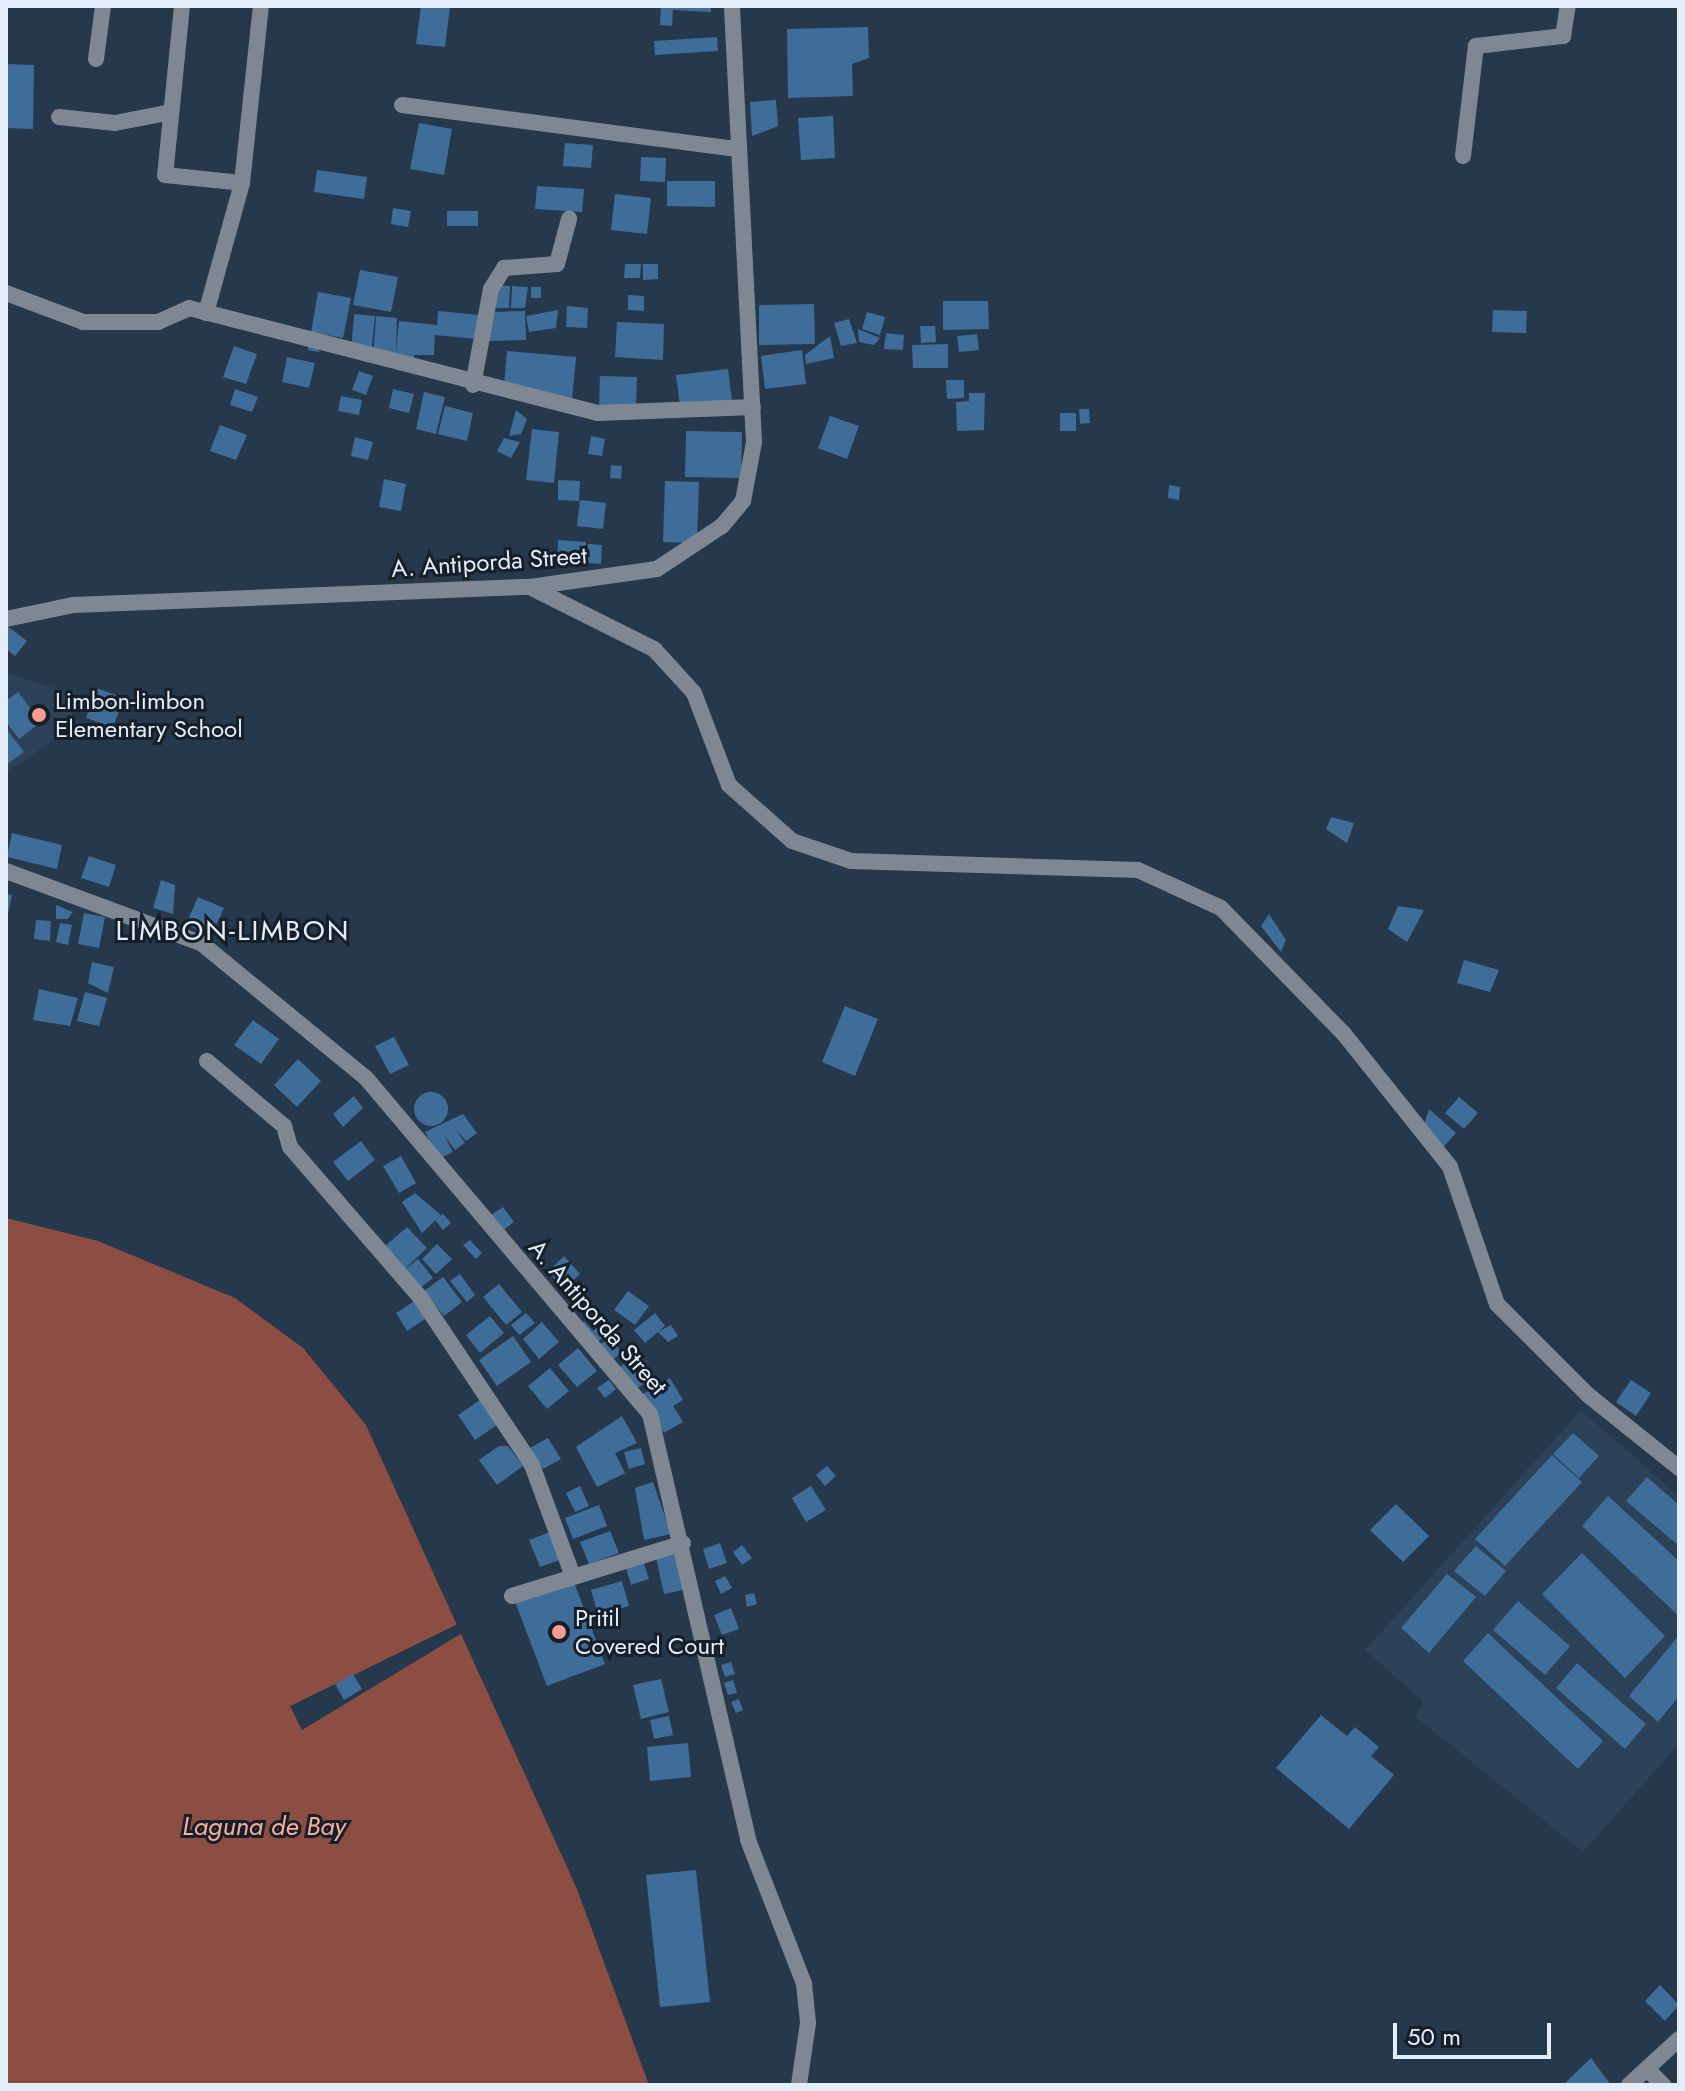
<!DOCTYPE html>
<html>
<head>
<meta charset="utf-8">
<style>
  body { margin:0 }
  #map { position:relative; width:1685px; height:2091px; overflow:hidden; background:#26384b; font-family:Jost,sans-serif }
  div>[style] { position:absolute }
  .built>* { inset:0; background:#2b4259 }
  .water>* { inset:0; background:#8c4d43 }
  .pier>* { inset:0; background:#26384b }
  .building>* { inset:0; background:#3f6d99 }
  .round { border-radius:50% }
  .minor>* { height:16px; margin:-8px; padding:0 8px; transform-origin:8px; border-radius:8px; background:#7f8892 }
  .tertiary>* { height:16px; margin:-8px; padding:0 8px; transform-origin:8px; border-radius:8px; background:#7f8892 }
  .dots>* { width:22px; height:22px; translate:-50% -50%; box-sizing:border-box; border:4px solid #161f27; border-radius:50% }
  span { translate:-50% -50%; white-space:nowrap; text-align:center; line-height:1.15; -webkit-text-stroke:6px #161f27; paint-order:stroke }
  .street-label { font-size:24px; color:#e3eefa }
  .poi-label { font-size:24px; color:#e3eefa }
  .left { translate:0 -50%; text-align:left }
  .water-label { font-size:26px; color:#faad9f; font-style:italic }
  .quarter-label { font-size:28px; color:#e3eefa; letter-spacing:2px }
  .frame { position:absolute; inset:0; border:8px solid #e3eefa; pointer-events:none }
  .scale { position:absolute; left:1393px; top:2023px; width:158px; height:36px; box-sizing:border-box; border:4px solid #e3eefa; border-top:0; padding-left:10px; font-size:24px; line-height:28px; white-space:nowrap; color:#e3eefa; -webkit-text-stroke:6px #161f27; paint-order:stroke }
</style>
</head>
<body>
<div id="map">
  <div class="built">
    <i style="clip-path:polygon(6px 673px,80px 696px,64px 733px,6px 773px)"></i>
    <i style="clip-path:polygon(1581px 1410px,1679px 1496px,1679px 1744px,1583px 1852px,1416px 1717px,1423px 1701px,1365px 1650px)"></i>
  </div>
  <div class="water">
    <i style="clip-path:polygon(6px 1218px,98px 1241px,235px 1298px,303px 1348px,366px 1425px,577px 1889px,649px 2085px,6px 2085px)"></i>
  </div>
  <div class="pier">
    <i style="clip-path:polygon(460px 1623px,464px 1632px,302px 1730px,290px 1706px)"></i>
  </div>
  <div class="building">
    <i style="clip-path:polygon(421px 6px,450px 6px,445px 47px,416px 44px)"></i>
    <i style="clip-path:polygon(661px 6px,711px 6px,711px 12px,673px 10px,672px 26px,660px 25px)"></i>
    <i style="clip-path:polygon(868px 27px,869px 58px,852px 64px,853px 96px,788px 98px,787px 29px)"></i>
    <i style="clip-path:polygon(717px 37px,718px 51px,655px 55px,654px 41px)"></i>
    <i style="clip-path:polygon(6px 64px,34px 65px,33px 129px,6px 128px)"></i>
    <i style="clip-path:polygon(776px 100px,778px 126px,752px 136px,750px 102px)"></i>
    <i style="clip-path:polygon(833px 116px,835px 158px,801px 160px,798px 118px)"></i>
    <i style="clip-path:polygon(419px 123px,452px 129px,444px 175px,410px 169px)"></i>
    <i style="clip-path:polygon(565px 143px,593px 145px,591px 168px,563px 166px)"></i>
    <i style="clip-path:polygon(641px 157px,666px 158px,665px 182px,640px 181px)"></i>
    <i style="clip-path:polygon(317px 170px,367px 177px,364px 199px,314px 192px)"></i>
    <i style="clip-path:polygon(667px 181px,715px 181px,715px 207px,667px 206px)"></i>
    <i style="clip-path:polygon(537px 186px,584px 189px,582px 212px,535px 209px)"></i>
    <i style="clip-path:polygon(615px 194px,651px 198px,647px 234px,611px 230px)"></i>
    <i style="clip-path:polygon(393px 208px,411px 211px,408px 227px,391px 224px)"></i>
    <i style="clip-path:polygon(447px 211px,478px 211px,478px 226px,447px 226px)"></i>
    <i style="clip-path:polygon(625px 264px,641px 264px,640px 278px,624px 278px)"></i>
    <i style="clip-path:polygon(643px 264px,658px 264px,658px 279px,643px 280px)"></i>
    <i style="clip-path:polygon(360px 270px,398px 277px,391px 312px,353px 305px)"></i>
    <i style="clip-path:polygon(495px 285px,510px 286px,509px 308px,494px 308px)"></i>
    <i style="clip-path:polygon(512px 286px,528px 287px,525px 308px,511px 308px)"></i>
    <i style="clip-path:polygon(531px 287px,541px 287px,541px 298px,531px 298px)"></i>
    <i style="clip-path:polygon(318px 292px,351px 298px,343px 338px,322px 334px,319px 352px,308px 350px)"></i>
    <i style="clip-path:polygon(628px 295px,644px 296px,644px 311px,628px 310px)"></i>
    <i style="clip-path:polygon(943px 301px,988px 301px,989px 329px,943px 330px)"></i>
    <i style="clip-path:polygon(814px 304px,815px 344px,759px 345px,759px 305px)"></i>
    <i style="clip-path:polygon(567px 306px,588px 308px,587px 328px,566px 327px)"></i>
    <i style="clip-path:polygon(558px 310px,556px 328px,529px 332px,526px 316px)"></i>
    <i style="clip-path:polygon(1493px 310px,1527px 311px,1526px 333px,1492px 332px)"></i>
    <i style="clip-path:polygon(438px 311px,479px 315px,477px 339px,435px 335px,434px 355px,414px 355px,414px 371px,373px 360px,376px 316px,397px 318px,396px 353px,399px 321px,437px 325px)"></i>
    <i style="clip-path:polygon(525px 311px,526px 340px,489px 341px,488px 312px)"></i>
    <i style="clip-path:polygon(867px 312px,885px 317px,880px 335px,862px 329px)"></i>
    <i style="clip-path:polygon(354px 314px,375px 316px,371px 355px,351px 353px)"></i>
    <i style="clip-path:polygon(849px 319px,857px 343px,841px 346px,834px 323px)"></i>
    <i style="clip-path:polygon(617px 322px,664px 324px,663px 360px,615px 357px)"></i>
    <i style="clip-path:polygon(920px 326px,935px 326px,936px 342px,921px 343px)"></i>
    <i style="clip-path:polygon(858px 329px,880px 338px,874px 345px,859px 342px)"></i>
    <i style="clip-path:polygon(886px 333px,904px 335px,903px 350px,884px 349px)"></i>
    <i style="clip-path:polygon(977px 334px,979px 350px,959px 352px,957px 336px)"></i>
    <i style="clip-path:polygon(830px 336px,834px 358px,806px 364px,805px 355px)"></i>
    <i style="clip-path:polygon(948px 344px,948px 368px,913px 368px,912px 345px)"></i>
    <i style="clip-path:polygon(234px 346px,257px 354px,246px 384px,223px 377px)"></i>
    <i style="clip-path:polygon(802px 350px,806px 384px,765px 389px,761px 356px)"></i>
    <i style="clip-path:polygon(507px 351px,576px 357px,572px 400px,503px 395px)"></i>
    <i style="clip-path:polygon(287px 357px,315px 363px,309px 388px,282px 382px)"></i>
    <i style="clip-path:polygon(728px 369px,732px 400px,680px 406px,676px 375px)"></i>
    <i style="clip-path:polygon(359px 371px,373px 376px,366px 395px,352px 390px)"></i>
    <i style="clip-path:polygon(600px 376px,637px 377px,636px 410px,599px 409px)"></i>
    <i style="clip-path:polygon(946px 380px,964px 380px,964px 398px,947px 399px)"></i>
    <i style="clip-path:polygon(235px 389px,258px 397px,252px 412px,230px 405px)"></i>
    <i style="clip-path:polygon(393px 389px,414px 394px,409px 413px,389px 408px)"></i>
    <i style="clip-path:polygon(424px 392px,445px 397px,436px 434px,416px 429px)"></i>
    <i style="clip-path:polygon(969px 393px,985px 393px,984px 430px,957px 431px,956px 402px,969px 401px)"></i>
    <i style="clip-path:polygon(341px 396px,362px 400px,359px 415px,338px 411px)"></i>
    <i style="clip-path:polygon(445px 406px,473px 413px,467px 441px,438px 434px)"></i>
    <i style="clip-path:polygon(1079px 409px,1089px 409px,1090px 423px,1080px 424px)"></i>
    <i style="clip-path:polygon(516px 410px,527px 419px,521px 434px,509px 436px)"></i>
    <i style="clip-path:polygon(1060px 413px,1076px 413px,1076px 431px,1060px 431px)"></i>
    <i style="clip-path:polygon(830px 416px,859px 426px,847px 459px,818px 448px)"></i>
    <i style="clip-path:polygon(220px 425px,247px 435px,236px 460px,210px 451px)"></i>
    <i style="clip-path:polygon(532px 429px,559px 432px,554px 483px,526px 480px)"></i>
    <i style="clip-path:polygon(686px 431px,742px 432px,741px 478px,685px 477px)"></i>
    <i style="clip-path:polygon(591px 436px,605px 439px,602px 456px,588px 454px)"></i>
    <i style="clip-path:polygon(355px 437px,373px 442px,368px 460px,351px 456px)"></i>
    <i style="clip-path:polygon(504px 438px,520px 442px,511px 458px,497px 451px)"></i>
    <i style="clip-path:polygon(611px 465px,622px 466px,621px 479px,610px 478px)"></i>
    <i style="clip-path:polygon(384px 479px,406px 484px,401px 511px,379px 507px)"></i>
    <i style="clip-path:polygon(558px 480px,580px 481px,579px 501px,558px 500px)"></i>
    <i style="clip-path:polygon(665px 481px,699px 482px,697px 543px,663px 542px)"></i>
    <i style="clip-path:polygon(1169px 485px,1180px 487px,1179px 500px,1168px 498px)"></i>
    <i style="clip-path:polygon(580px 500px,606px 503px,603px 529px,577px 526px)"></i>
    <i style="clip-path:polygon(558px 540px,586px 542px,585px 561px,557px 560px)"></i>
    <i style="clip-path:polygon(588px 544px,602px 545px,601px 564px,587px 563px)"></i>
    <i style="clip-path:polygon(6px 625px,27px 641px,15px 656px,6px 649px)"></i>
    <i style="clip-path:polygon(97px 688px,124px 698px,113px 727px,86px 718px)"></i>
    <i style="clip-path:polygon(18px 692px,41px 722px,19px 739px,6px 722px,6px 701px)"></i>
    <i style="clip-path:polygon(6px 728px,24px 752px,6px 765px)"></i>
    <i style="clip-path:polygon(1331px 817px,1354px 823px,1347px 843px,1326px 829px)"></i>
    <i style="clip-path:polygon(12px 833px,62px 845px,57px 869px,7px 857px)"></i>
    <i style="clip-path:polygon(89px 856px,116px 865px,109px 887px,81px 878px)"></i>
    <i style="clip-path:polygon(161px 880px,175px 885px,173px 914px,153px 908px)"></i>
    <i style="clip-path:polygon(6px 894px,12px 895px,7px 918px,6px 918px)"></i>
    <i style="clip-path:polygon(198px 897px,224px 908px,211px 936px,186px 924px)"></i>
    <i style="clip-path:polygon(56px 905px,73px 912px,68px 919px,56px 919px)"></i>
    <i style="clip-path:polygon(1398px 906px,1424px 910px,1407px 942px,1388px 929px)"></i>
    <i style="clip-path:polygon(84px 913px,105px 917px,99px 948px,78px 944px)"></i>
    <i style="clip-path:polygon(1269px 914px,1286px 940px,1281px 952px,1261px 926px)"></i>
    <i style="clip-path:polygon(36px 920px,51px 921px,50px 941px,34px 939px)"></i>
    <i style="clip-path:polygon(60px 923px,72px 925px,68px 945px,56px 942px)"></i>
    <i style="clip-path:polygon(1464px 960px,1499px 970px,1490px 992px,1457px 983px)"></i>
    <i style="clip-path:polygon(92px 962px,114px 967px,108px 993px,88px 983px)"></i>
    <i style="clip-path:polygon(39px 989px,78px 998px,70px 1026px,33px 1020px)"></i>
    <i style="clip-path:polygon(85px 992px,107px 998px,99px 1026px,77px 1021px)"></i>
    <i style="clip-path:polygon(845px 1006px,878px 1019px,855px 1076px,822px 1062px)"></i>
    <i style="clip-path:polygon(253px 1020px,279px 1039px,261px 1064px,234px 1045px)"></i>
    <i style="clip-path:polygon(394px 1037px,409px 1065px,390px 1074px,375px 1046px)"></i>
    <i style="clip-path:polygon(298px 1059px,321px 1081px,297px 1107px,274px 1085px)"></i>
    <i class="round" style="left:414px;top:1092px;width:34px;height:34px"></i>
    <i style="clip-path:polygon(354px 1096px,363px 1108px,343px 1127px,333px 1114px)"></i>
    <i style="clip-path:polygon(1459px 1097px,1478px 1113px,1464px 1129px,1445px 1113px)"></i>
    <i style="clip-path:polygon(1429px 1109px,1456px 1133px,1440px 1151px,1421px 1134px)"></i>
    <i style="clip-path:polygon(463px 1114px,477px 1133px,466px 1141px,456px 1129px,465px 1143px,455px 1150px,444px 1135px,453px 1152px,439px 1159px,425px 1132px)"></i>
    <i style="clip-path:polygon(361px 1141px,375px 1160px,348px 1181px,333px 1162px)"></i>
    <i style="clip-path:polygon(401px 1156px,416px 1183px,399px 1193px,383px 1166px)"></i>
    <i style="clip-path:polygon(415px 1193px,441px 1215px,422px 1233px,402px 1202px)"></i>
    <i style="clip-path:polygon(503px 1207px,514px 1222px,502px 1231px,491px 1215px)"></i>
    <i style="clip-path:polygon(443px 1214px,451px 1223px,443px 1230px,435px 1220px)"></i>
    <i style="clip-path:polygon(407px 1227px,427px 1248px,405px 1269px,384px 1247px)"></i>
    <i style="clip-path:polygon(470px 1240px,482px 1253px,476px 1259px,463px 1245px)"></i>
    <i style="clip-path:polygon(437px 1244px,452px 1259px,436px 1274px,422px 1259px)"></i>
    <i style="clip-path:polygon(564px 1256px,580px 1274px,564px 1289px,548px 1272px)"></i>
    <i style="clip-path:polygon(418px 1259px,433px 1278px,419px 1289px,403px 1271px)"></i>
    <i style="clip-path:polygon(460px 1274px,475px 1295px,467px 1302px,450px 1281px)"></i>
    <i style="clip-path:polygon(443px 1277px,462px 1302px,444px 1316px,424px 1291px)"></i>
    <i style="clip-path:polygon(499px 1284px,522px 1312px,506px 1325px,483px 1297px)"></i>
    <i style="clip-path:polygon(628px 1291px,649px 1306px,635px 1325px,614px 1310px)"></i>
    <i style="clip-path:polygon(419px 1298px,430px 1316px,407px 1331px,396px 1313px)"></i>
    <i style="clip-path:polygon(526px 1313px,535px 1323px,519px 1335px,511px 1325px)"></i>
    <i style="clip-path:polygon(655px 1313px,665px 1326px,658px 1332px,671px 1325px,678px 1336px,668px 1342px,658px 1332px,645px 1343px,634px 1330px)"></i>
    <i style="clip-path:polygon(490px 1316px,504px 1333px,480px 1353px,466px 1335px)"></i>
    <i style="clip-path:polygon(584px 1321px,593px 1331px,600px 1325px,607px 1334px,593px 1346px,578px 1327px)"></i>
    <i style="clip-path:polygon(542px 1322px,559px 1342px,539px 1359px,523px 1339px)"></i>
    <i style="clip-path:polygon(513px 1336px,531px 1362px,497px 1386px,479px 1360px)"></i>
    <i style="clip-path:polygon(610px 1337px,622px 1353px,609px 1362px,598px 1346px)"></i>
    <i style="clip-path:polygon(578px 1348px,597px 1371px,577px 1387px,558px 1365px)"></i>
    <i style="clip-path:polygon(640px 1354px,655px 1377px,634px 1390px,619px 1367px)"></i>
    <i style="clip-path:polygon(550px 1368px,569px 1391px,547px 1409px,528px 1386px)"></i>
    <i style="clip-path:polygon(670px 1378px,683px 1400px,673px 1406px,683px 1422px,664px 1433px,641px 1395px)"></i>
    <i style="clip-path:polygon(609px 1380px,616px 1389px,605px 1398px,597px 1388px)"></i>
    <i style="clip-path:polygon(1631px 1380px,1651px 1393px,1636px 1416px,1616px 1402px)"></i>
    <i style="clip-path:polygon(480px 1400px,497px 1425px,475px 1440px,458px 1415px)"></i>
    <i style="clip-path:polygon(622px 1416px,637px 1443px,615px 1453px,625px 1473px,597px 1487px,576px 1447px)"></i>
    <i style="clip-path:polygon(1573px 1433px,1599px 1456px,1579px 1478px,1553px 1454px)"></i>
    <i style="clip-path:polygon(548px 1438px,561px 1459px,543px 1469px,530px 1448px)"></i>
    <i style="clip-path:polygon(499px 1446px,508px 1446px,523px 1466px,497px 1485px,479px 1460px)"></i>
    <i style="clip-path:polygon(641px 1448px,645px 1464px,629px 1469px,624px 1452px)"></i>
    <i style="clip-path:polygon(1552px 1455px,1582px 1482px,1505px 1566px,1475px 1539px)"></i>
    <i style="clip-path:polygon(827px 1466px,836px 1476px,825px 1486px,816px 1475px)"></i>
    <i style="clip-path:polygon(1647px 1477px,1679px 1505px,1679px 1546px,1626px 1501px)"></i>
    <i style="clip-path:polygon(653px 1482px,671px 1534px,644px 1540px,635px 1488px)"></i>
    <i style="clip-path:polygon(580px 1486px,589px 1506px,575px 1512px,566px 1493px)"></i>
    <i style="clip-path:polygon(811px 1486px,826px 1510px,806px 1522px,792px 1498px)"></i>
    <i style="clip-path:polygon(1608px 1496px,1679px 1561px,1679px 1616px,1582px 1526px)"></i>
    <i style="clip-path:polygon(1396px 1504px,1429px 1536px,1403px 1562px,1370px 1530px)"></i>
    <i style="clip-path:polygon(599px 1505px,607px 1526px,573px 1539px,565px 1518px)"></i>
    <i style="clip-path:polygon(610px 1531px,619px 1553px,589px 1564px,580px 1542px)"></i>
    <i style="clip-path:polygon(550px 1532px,560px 1560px,540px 1567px,529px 1540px)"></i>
    <i style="clip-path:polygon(720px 1543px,727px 1563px,709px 1569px,703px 1549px)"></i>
    <i style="clip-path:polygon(742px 1545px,752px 1558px,742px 1565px,733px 1552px)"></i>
    <i style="clip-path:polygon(1476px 1546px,1506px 1571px,1485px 1596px,1454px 1571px)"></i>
    <i style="clip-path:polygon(675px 1553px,683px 1590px,664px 1594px,656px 1557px)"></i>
    <i style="clip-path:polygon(1582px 1553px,1665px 1636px,1625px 1678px,1542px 1594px)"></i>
    <i style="clip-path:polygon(643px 1560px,649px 1579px,631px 1585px,625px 1565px)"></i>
    <i style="clip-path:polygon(1447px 1574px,1476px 1597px,1429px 1653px,1401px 1628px)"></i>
    <i style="clip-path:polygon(725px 1576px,732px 1588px,721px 1594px,715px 1581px)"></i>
    <i style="clip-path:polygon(572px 1577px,605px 1664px,547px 1686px,514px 1599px)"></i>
    <i style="clip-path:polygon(622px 1581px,629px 1606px,598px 1615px,591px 1590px)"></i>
    <i style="clip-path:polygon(754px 1593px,757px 1604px,747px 1607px,745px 1595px)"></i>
    <i style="clip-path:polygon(1518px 1601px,1570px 1646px,1545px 1675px,1493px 1630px)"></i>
    <i style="clip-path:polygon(731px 1608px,739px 1629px,722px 1635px,714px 1615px)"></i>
    <i style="clip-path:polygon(1488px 1633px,1603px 1741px,1578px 1769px,1463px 1661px)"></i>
    <i style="clip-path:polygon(1679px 1635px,1679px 1696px,1658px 1722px,1629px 1696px)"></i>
    <i style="clip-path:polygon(731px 1662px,735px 1674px,725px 1677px,721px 1665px)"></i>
    <i style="clip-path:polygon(1577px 1663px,1646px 1724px,1625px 1749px,1556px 1688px)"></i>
    <i style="clip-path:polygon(353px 1674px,362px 1689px,344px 1700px,335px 1684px)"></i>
    <i style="clip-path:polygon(661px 1679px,669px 1712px,641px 1719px,633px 1685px)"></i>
    <i style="clip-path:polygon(733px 1680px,737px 1693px,728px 1695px,724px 1683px)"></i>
    <i style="clip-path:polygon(739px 1699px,743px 1710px,736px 1713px,731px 1702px)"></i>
    <i style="clip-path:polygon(1321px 1715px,1347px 1736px,1355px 1727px,1379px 1747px,1371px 1756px,1394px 1775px,1349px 1829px,1276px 1768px)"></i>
    <i style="clip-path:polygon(669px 1716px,673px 1735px,654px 1739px,650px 1720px)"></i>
    <i style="clip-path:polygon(688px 1743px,691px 1777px,650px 1781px,647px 1747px)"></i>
    <i style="clip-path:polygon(696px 1870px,710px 2002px,660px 2007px,646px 1875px)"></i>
    <i style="clip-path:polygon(1660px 1985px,1679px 2005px,1665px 2021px,1645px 2001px)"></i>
    <i style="clip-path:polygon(1591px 2058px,1611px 2085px,1565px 2083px)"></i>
  </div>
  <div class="minor">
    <i style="left:182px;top:6px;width:170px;rotate:95.7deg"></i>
    <i style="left:165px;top:175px;width:77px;rotate:5.9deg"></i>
    <i style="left:96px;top:59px;width:53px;rotate:-82.5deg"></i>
    <i style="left:402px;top:105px;width:338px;rotate:7.5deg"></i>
    <i style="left:59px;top:117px;width:56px;rotate:6.1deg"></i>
    <i style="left:115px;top:123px;width:57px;rotate:-11.1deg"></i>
    <i style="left:1463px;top:156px;width:111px;rotate:-83.3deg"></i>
    <i style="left:1476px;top:46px;width:88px;rotate:-6.6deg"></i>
    <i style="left:1563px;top:36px;width:30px;rotate:-81deg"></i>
    <i style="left:6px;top:293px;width:82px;rotate:20.6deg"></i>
    <i style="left:83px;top:322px;width:75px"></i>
    <i style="left:158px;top:322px;width:34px;rotate:-24deg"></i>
    <i style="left:189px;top:308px;width:421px;rotate:14.4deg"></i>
    <i style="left:597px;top:413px;width:156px;rotate:-2.2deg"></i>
    <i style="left:206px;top:313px;width:135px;rotate:-74.5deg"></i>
    <i style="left:242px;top:183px;width:178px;rotate:-83.9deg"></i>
    <i style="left:473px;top:385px;width:98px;rotate:-79.4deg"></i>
    <i style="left:491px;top:289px;width:25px;rotate:-58deg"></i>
    <i style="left:504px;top:268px;width:53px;rotate:-4.3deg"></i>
    <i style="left:557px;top:264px;width:47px;rotate:-75.1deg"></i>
    <i style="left:207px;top:1061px;width:101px;rotate:40.2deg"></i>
    <i style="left:284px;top:1126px;width:22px;rotate:74deg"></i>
    <i style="left:290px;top:1147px;width:198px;rotate:49.1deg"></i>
    <i style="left:420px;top:1297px;width:202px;rotate:56.3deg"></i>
    <i style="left:532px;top:1465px;width:116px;rotate:69.8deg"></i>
    <i style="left:512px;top:1596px;width:179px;rotate:-17.2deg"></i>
    <i style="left:1647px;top:2069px;width:23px;rotate:45deg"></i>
    <i style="left:1629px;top:2085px;width:68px;rotate:-42.6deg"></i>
  </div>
  <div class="tertiary">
    <i style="left:530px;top:587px;width:139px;rotate:26.6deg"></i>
    <i style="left:654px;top:649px;width:59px;rotate:47.7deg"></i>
    <i style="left:694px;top:693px;width:98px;rotate:69.2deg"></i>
    <i style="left:729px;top:785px;width:84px;rotate:41.6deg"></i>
    <i style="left:792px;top:841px;width:62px;rotate:18.7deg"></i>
    <i style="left:851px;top:861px;width:287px;rotate:1.8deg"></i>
    <i style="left:1138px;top:870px;width:91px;rotate:24.6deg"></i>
    <i style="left:1221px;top:908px;width:176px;rotate:45.7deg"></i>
    <i style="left:1344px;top:1034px;width:170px;rotate:51.4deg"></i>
    <i style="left:1450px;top:1167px;width:145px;rotate:71.1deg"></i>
    <i style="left:1497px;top:1304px;width:129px;rotate:45deg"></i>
    <i style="left:1588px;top:1395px;width:117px;rotate:38.7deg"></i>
    <i style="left:6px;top:619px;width:68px;rotate:-11.8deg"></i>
    <i style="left:73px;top:605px;width:457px;rotate:-2.3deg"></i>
    <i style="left:530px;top:587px;width:128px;rotate:-8.1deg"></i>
    <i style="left:657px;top:569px;width:78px;rotate:-33.5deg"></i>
    <i style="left:722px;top:526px;width:33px;rotate:-50deg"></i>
    <i style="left:743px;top:501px;width:60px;rotate:-79.4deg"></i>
    <i style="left:754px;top:442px;width:437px;rotate:-92.9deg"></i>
    <i style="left:6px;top:871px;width:208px;rotate:20.3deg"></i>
    <i style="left:201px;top:943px;width:213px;rotate:39.3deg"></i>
    <i style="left:366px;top:1078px;width:440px;rotate:49.8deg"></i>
    <i style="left:650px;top:1414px;width:437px;rotate:77deg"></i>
    <i style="left:748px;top:1840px;width:155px;rotate:68.7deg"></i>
    <i style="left:804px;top:1984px;width:39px;rotate:84deg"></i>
    <i style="left:808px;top:2023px;width:63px;rotate:98.3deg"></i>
  </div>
  <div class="dots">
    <i style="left:39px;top:715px;background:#f59d8e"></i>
    <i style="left:559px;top:1632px;background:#f59d8e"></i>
  </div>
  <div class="street-label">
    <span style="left:489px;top:562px;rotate:-4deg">A. Antiporda Street</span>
    <span style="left:598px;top:1317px;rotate:49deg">A. Antiporda Street</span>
  </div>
  <div class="poi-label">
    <span class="left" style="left:55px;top:715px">Limbon-limbon<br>Elementary School</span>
    <span class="left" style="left:575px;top:1632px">Pritil<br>Covered Court</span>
  </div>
  <div class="water-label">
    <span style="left:264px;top:1827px">Laguna de Bay</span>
  </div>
  <div class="quarter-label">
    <span style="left:233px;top:931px">LIMBON-LIMBON</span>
  </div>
  <div class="frame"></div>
  <div class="scale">50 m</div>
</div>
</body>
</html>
